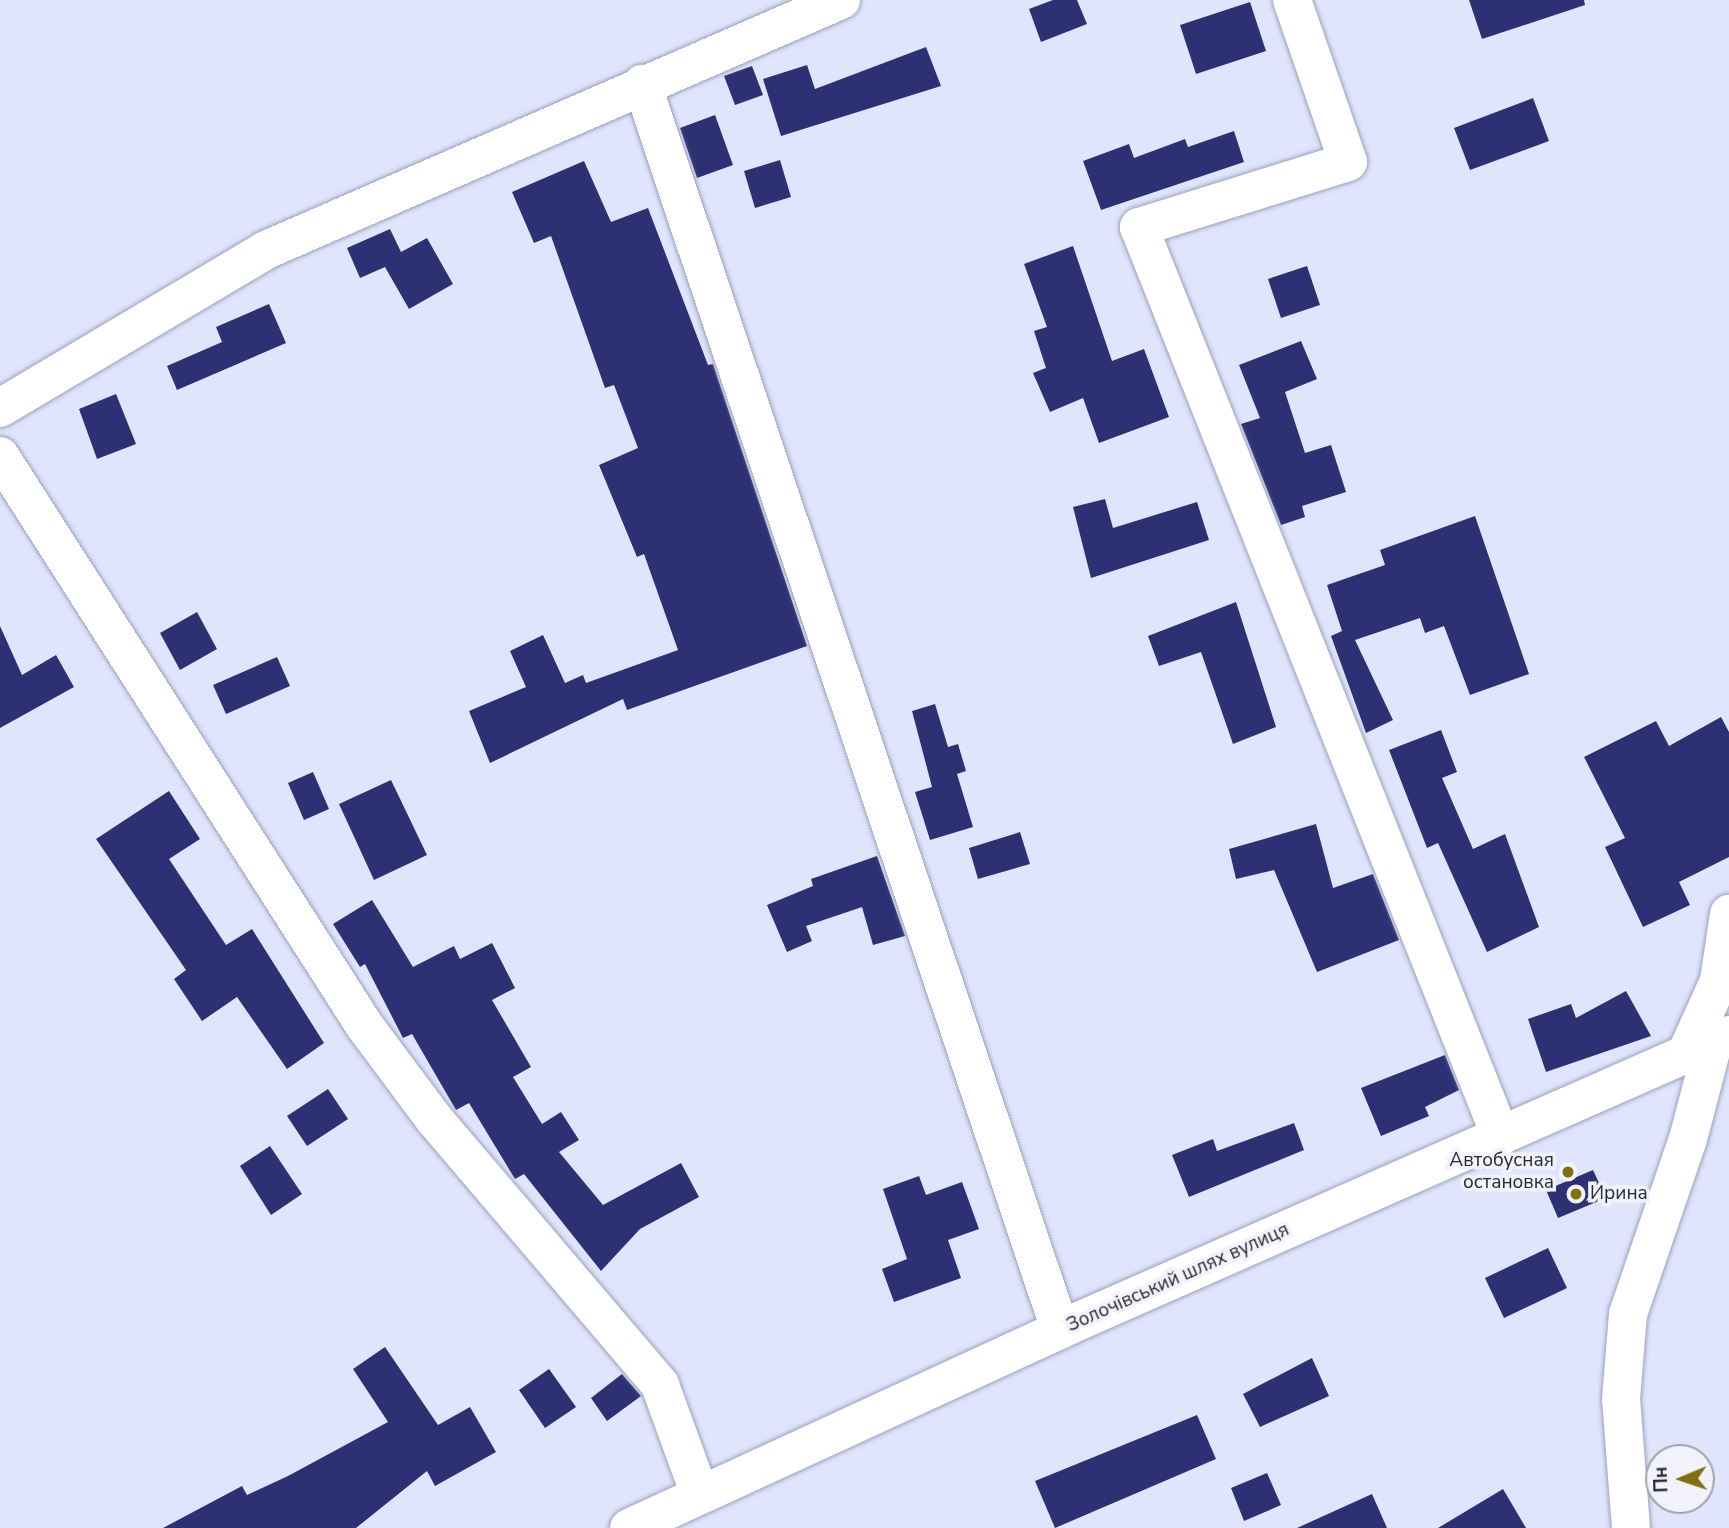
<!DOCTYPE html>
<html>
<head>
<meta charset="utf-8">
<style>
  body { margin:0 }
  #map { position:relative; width:1729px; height:1528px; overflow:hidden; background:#e0e5fd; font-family:"Nunito Sans",sans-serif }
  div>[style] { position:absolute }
  .building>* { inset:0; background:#2d3072 }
  .roads { filter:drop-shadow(0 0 2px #9ca1bd) drop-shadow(0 0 2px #9ca1bd) }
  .minor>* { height:38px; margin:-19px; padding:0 19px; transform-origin:19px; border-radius:19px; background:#fff }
  .major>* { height:38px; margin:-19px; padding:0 19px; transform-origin:19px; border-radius:19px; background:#fff }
  .dots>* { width:19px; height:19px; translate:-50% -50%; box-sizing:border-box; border:4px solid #f2f3fa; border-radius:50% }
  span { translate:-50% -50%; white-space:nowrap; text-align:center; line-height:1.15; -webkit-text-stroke:7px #f2f3fa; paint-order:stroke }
  .poi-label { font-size:19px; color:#262833 }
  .right { translate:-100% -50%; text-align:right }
  .left { translate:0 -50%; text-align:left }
  .street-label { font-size:19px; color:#262833 }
  .north { position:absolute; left:1645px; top:1444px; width:70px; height:70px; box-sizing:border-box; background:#f2f3fa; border:2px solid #a0a2aa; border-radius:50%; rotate:268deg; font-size:19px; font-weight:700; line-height:28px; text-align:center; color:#262833 }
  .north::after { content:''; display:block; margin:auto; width:24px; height:32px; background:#826f0d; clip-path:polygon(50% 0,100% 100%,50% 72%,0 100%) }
</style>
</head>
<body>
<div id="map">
  <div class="building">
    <i style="clip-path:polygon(1053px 0,1077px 0,1087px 24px,1041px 42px,1029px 9px)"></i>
    <i style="clip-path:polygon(1469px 0,1584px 0,1585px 5px,1482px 39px)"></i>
    <i style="clip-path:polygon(1250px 2px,1266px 51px,1196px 74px,1180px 25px)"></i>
    <i style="clip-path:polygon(926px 47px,941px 86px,781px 136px,763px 79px,807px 65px,815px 89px)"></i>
    <i style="clip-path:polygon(752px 66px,763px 95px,735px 105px,724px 76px)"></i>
    <i style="clip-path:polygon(1533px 98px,1549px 141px,1470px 170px,1454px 128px)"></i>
    <i style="clip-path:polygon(715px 115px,733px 165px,697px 178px,680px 128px)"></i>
    <i style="clip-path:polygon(1234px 131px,1244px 162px,1101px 210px,1083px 161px,1129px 144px,1134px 158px,1185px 139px,1188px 147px)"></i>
    <i style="clip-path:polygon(780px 160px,791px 197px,755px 208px,744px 171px)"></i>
    <i style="clip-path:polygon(584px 161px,611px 222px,648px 208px,708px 365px,713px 364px,807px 646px,627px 710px,623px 699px,490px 763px,469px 711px,526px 687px,510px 651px,543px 635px,565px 683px,583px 675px,586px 683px,678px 650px,644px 554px,637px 557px,599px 465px,638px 448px,614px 385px,605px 388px,551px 236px,534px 243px,512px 192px)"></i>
    <i style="clip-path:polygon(390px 229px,401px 252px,427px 238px,453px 284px,409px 309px,385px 267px,360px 278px,347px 248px)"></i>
    <i style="clip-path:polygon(1073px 246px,1112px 361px,1144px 349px,1169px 417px,1099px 443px,1083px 398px,1050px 412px,1033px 373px,1046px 368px,1034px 331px,1047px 327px,1024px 264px)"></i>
    <i style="clip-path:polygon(1307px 266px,1320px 305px,1281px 318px,1268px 279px)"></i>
    <i style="clip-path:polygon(269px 304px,286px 343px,177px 390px,167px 366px,222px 342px,216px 327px)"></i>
    <i style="clip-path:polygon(1301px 341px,1317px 379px,1285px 392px,1305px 453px,1331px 445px,1346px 492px,1302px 506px,1305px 517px,1281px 525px,1241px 424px,1260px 418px,1239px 365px)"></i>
    <i style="clip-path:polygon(116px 394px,136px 444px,97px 459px,79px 409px)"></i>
    <i style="clip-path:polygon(1105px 499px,1113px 528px,1197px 502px,1209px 540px,1091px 578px,1073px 507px)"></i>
    <i style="clip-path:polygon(1475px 516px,1529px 674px,1470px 695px,1444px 626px,1425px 633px,1420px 618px,1355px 640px,1393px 720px,1366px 733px,1331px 636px,1342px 631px,1327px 585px,1385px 565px,1380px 550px)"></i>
    <i style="clip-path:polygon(1236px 602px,1276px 727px,1233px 744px,1201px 652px,1159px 666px,1148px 636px)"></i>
    <i style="clip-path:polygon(197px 612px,217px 649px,180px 670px,160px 633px)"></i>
    <i style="clip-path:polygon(0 626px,22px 675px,56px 655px,74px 687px,0 728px)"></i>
    <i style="clip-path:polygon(277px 657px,290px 686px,226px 714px,213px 685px)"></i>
    <i style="clip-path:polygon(935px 704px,948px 747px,958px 744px,966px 771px,957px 774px,973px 827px,930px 840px,915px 792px,932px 787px,912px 711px)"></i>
    <i style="clip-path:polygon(1721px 717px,1729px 732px,1729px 857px,1679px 882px,1690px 905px,1643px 927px,1605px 847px,1625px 838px,1584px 757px,1656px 721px,1669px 746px)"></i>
    <i style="clip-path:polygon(1441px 730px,1457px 772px,1442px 778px,1473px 849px,1505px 834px,1539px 927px,1487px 952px,1438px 843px,1427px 848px,1389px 750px)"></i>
    <i style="clip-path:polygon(313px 772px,329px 809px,304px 820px,288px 783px)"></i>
    <i style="clip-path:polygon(391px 780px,427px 855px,374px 880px,339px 804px)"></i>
    <i style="clip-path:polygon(169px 791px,200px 839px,169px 859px,226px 945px,252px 929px,324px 1043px,287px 1069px,237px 997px,202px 1021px,174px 979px,186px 970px,96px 839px)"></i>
    <i style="clip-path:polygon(1316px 824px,1333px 888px,1373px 874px,1399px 940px,1317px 972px,1274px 870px,1236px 879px,1229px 849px)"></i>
    <i style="clip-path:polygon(1020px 832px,1030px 864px,978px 879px,969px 848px)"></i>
    <i style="clip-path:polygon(877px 856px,905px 936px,873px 945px,862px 907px,806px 926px,812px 941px,787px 952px,767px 905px,813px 886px,811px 879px)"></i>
    <i style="clip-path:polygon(372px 900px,413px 967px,454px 946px,460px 959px,492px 943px,515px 988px,492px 1000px,531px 1067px,513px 1077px,542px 1124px,561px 1112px,579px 1140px,559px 1152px,603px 1205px,681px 1163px,699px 1197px,640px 1229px,601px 1271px,524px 1174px,515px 1179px,469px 1103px,456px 1110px,412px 1034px,403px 1038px,365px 964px,360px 967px,333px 924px)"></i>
    <i style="clip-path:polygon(1626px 991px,1651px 1036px,1546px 1072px,1528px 1019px,1571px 1004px,1576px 1018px)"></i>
    <i style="clip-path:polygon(1445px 1055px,1459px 1090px,1425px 1107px,1429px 1116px,1381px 1136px,1361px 1088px)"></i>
    <i style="clip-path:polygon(328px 1089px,348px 1119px,307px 1146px,287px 1116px)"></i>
    <i style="clip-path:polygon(1294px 1123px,1304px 1150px,1189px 1197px,1172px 1155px,1213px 1139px,1217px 1151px)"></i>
    <i style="clip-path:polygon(270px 1146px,302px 1194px,271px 1215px,240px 1166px)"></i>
    <i style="clip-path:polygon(1593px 1170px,1606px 1198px,1558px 1218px,1546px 1190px)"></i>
    <i style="clip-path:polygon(919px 1176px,926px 1195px,962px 1182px,979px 1229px,948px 1240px,961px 1278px,894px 1302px,882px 1269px,907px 1259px,883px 1189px)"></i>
    <i style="clip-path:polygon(1548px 1248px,1567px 1288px,1504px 1318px,1485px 1278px)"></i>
    <i style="clip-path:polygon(385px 1347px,438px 1425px,470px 1407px,496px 1452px,435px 1486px,427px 1471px,356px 1528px,163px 1528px,242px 1486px,247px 1495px,288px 1476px,388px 1422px,353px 1369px)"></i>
    <i style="clip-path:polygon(1312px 1358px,1329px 1396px,1260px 1427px,1243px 1394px)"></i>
    <i style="clip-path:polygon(549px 1369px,576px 1407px,545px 1428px,519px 1390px)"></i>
    <i style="clip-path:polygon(622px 1374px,641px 1396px,607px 1421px,591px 1398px)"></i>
    <i style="clip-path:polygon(1197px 1415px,1216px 1459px,1055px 1528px,1035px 1481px)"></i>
    <i style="clip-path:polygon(1267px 1473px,1281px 1505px,1244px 1521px,1231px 1488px)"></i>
    <i style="clip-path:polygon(1503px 1489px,1526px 1528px,1438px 1528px)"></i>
    <i style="clip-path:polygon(1372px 1494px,1387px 1528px,1297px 1528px)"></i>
  </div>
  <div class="roads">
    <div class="minor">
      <i style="left:1292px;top:0;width:171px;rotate:70.9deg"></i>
      <i style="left:1348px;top:162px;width:219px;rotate:162.7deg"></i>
      <i style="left:1139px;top:227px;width:979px;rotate:68.31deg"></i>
      <i style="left:642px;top:84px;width:1314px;rotate:71.45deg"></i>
      <i style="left:0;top:408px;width:309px;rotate:-30.7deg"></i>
      <i style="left:266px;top:250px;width:627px;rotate:-23.5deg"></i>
      <i style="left:0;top:456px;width:675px;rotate:57.39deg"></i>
      <i style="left:364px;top:1025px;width:117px;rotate:53.3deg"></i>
      <i style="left:434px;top:1119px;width:349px;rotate:49.6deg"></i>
      <i style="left:660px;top:1385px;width:117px;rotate:70deg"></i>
      <i style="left:1685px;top:1056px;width:82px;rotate:-65.6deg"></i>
      <i style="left:1719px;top:981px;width:68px;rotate:-81.5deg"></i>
      <i style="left:1631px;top:1528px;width:129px;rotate:-94.4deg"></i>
      <i style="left:1621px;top:1399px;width:85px;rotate:-85.3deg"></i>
      <i style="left:1628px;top:1314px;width:185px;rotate:-71.1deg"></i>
      <i style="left:1688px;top:1139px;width:98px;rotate:-75.3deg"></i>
    </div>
    <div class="major">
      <i style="left:629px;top:1528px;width:495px;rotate:-24.7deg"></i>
      <i style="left:1079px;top:1321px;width:710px;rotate:-23.75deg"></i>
    </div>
  </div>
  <div class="dots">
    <i style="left:1568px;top:1172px;background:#826f0d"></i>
    <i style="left:1576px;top:1194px;background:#826f0d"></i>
  </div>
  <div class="poi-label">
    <span class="right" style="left:1554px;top:1172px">Автобусная<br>остановка</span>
    <span class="left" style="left:1590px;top:1194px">Ирина</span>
  </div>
  <div class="street-label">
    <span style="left:1178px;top:1278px;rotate:-24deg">Золочівський шлях вулиця</span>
  </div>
  <div class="north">Пн</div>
</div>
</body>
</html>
